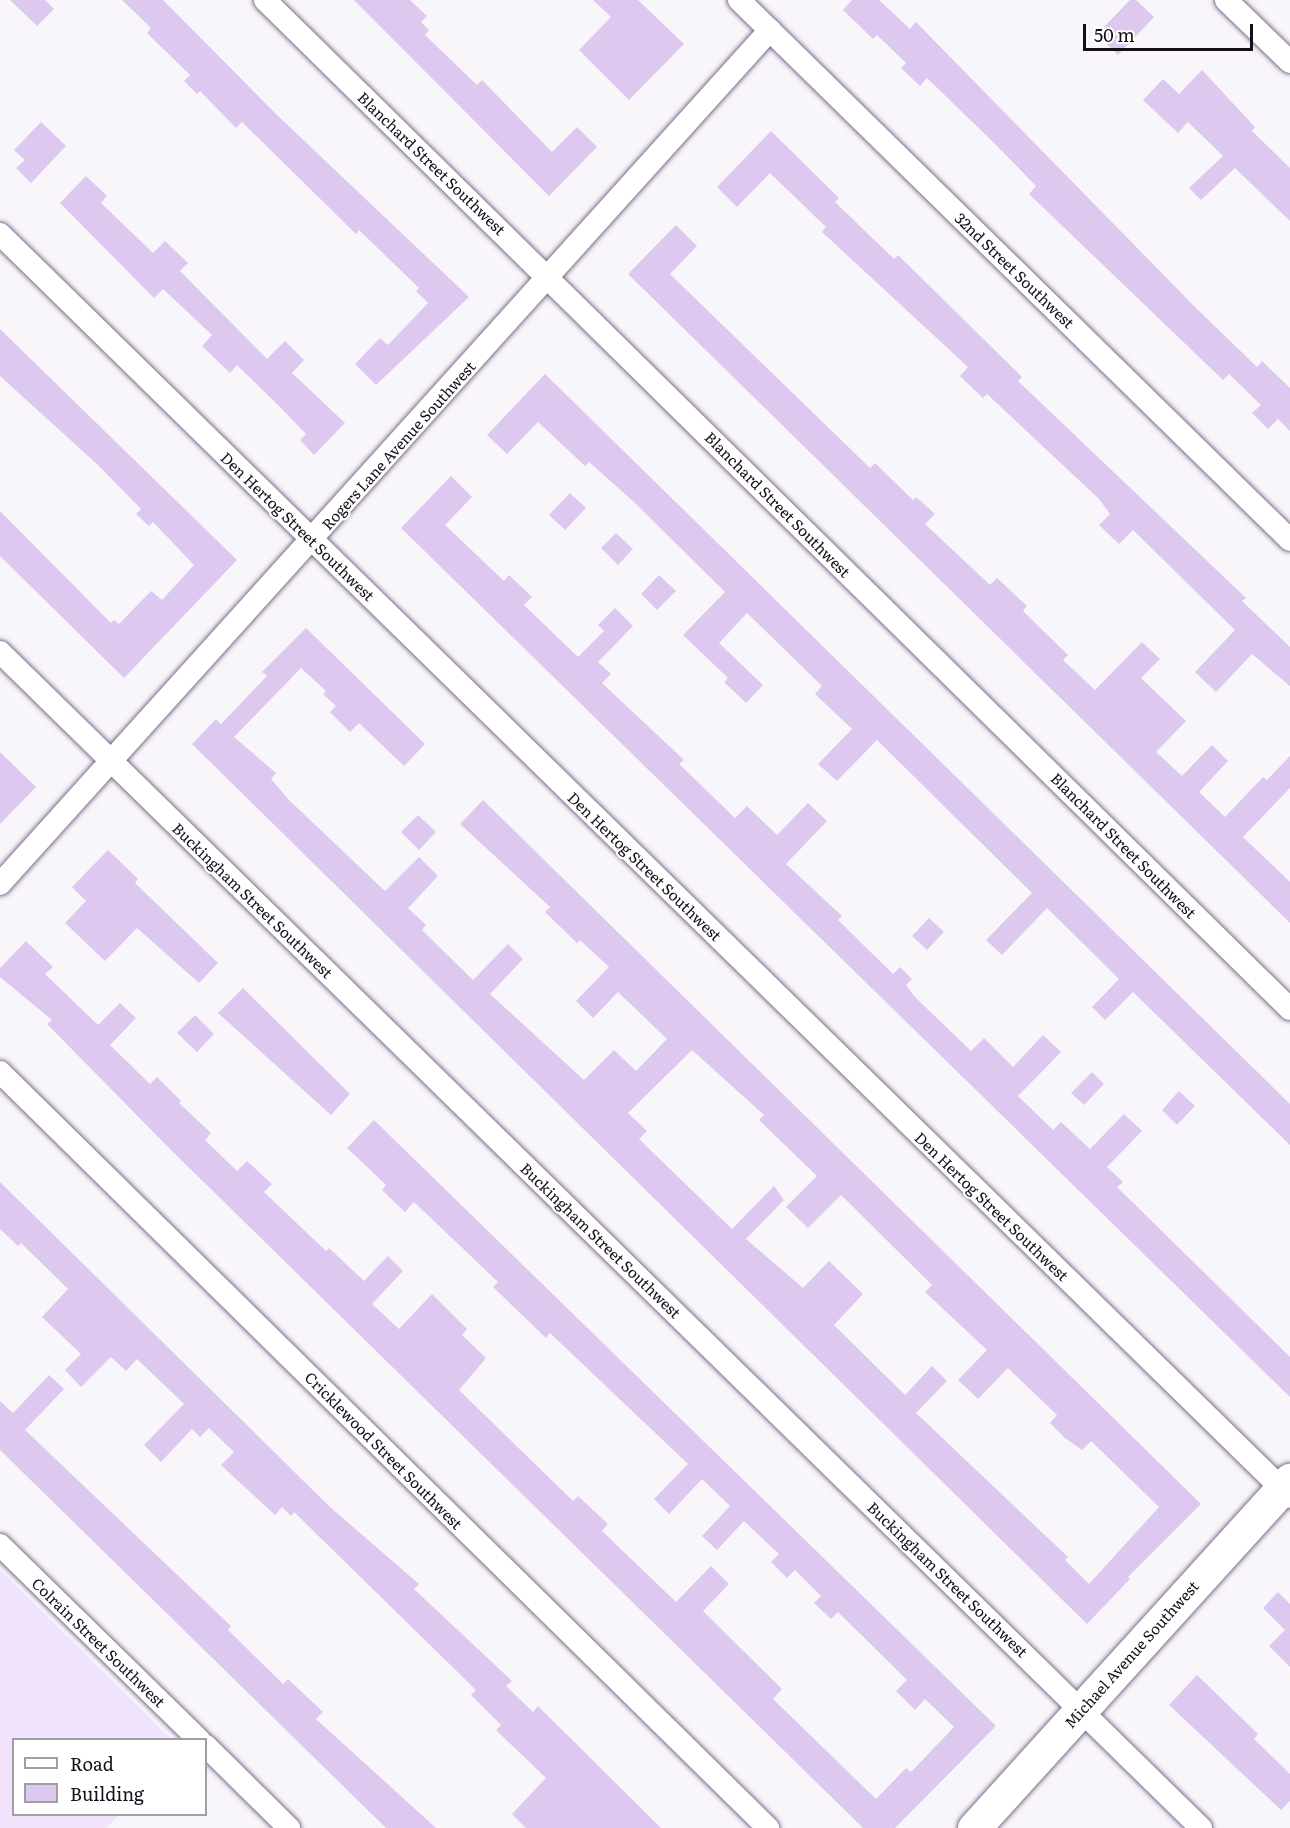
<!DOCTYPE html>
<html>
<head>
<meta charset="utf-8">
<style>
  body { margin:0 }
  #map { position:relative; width:1290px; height:1828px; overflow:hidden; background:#f8f5fb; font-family:Literata,serif }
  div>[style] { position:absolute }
  .built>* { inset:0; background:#f0e3fb }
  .building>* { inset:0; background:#ddc9ef }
  .roads { filter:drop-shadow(0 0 2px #7e6e8c) drop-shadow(0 0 2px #7e6e8c) }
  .street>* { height:22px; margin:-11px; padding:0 11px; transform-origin:11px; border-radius:11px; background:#fff }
  .secondary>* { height:33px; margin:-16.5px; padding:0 16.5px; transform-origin:16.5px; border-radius:16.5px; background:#fff }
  span { translate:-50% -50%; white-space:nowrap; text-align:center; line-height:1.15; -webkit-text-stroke:4.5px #fff; paint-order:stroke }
  .street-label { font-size:15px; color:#150f1a }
  .legend { position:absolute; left:12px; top:1738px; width:195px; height:78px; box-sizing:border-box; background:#fff; border:2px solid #a19fa3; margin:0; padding:8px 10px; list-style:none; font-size:18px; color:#150f1a }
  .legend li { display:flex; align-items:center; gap:12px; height:30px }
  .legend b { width:30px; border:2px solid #a19fa3 }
  .scale { position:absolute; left:1083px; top:24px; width:170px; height:27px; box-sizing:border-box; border:3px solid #150f1a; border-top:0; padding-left:8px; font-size:18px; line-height:21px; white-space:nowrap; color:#150f1a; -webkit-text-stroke:4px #fff; paint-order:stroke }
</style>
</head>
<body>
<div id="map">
  <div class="built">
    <i style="clip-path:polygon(0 1570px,171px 1739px,14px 1740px,14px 1814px,119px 1815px,106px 1828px,0 1828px)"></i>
  </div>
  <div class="building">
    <i style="clip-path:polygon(10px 0,45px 0,54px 9px,37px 26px)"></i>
    <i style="clip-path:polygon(122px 0,163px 0,277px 115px,469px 297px,376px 385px,355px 364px,380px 338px,388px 345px,428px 303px,416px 291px,419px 288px,359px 230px,356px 234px,242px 122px,236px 128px,200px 91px,197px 94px,184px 81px,190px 75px,147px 33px,151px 28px)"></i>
    <i style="clip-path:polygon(354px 0,410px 0,427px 16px,421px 22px,429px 30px,425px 35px,477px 85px,482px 80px,552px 152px,577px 127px,597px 147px,549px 196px)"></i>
    <i style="clip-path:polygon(593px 0,638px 0,684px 44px,629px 100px,579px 50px,611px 17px)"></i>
    <i style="clip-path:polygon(852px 0,879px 0,910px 29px,916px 22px,1197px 309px,1257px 367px,1262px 361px,1290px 388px,1290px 431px,1278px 419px,1268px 429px,1252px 413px,1261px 405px,1229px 374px,1223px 380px,1029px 194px,1036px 186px,991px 140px,927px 78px,920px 86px,901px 68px,906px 63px,877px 35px,873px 39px,843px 10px)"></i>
    <i style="clip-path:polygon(1130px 0,1136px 0,1154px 17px,1118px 55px,1097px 34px)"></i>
    <i style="clip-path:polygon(1202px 70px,1255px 127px,1252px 131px,1290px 168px,1290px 221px,1235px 168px,1201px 200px,1189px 188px,1223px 156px,1188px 122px,1178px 133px,1143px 100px,1163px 79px,1179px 94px)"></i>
    <i style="clip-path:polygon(41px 122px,66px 146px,31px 183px,16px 168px,25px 160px,14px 150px)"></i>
    <i style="clip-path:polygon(771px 131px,839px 198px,835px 202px,894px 259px,898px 255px,1022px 377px,1018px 381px,1246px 598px,1242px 601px,1290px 647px,1290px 686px,1252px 654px,1216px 692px,1195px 672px,1235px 630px,1133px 530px,1119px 544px,1099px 525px,1110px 514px,1099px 499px,987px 394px,983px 398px,960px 376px,968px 367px,822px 232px,826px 227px,770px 173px,737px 207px,717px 187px)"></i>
    <i style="clip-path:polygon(86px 176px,107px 196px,101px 203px,153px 253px,165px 241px,188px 263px,180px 271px,267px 359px,285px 341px,304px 360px,292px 373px,345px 423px,314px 455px,300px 440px,306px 434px,280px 407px,237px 365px,230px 373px,202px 346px,212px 335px,163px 289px,154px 298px,60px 203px)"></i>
    <i style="clip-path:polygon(676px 225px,697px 246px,670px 274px,870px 468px,875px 463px,913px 500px,916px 497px,935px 514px,925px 524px,990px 585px,997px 578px,1027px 606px,1023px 611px,1068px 655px,1063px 660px,1095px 690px,1142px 642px,1160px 659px,1141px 678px,1186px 721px,1156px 752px,1182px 776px,1212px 745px,1228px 761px,1199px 792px,1225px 817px,1263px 777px,1267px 780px,1290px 756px,1290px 788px,1243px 837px,1290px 882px,1290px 923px,628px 274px)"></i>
    <i style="clip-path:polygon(0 329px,237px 560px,124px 678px,0 556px,0 511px,111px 623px,114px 620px,119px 624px,151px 591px,162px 600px,194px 565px,153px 522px,149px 526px,136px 514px,141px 509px,99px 466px,0 376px)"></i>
    <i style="clip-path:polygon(545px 374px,1290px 1104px,1290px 1145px,1133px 992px,1105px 1020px,1092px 1007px,1119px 979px,1047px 908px,1002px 955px,986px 940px,1032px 893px,877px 740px,837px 781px,818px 764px,852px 729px,815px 694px,822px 686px,747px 613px,719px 643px,763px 685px,746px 703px,724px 682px,728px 678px,683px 635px,725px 592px,634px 502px,589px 462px,585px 466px,538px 422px,507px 454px,487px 435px)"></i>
    <i style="clip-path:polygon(451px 476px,472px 497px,445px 525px,504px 581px,509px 575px,532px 597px,524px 605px,578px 657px,604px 631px,598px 625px,615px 608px,633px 626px,598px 662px,611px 674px,602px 683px,684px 760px,679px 764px,735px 818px,747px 806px,777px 835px,808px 803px,827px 821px,786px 864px,842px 916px,838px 920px,893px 974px,900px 967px,912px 979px,906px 985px,915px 997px,971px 1051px,984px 1038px,1013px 1067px,1043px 1035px,1061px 1052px,1018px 1096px,1053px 1130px,1061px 1122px,1090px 1149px,1124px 1114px,1142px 1131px,1107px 1167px,1123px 1182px,1117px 1187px,1290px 1357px,1290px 1397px,401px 528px)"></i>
    <i style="clip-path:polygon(570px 493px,586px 508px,565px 530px,549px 515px)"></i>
    <i style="clip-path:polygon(616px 533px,633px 549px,618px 565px,601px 548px)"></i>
    <i style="clip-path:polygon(659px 575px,676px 591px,657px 610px,641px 594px)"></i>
    <i style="clip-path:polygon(evenodd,306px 628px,425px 744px,404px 766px,359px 723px,350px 732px,330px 712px,336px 706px,323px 694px,326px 691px,301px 668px,234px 737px,276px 773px,271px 779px,289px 800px,385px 891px,419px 857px,438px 876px,408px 908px,426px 925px,422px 930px,473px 980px,508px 944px,523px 959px,490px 994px,584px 1080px,614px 1050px,636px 1071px,667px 1039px,618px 992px,593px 1018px,576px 1001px,609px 967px,580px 940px,577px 943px,545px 912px,550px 907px,460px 824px,483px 800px,1201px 1504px,1128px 1577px,1130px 1579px,1087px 1624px,192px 744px,216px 719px,221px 724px,267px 676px,262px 672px,306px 628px,692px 1050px,764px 1115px,759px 1120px,817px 1176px,786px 1207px,808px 1228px,841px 1195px,932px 1285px,925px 1292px,987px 1350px,958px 1380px,978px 1399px,1008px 1368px,1057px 1415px,1050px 1423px,1065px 1438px,1082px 1450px,1091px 1441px,1159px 1507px,1089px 1584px,1065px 1560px,1068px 1557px,916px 1413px,947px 1381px,932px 1366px,905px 1395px,834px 1325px,863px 1294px,829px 1261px,803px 1288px,746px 1239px,784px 1200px,774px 1186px,732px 1229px,639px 1139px,647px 1131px,628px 1113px,692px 1050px)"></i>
    <i style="clip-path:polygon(0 752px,36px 787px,0 824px)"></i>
    <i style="clip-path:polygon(418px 815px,436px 832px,419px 850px,401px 832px)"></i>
    <i style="clip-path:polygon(108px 850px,138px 879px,135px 883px,218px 963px,199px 983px,137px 928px,105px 961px,65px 923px,86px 901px,72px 887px)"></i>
    <i style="clip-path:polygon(929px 918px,944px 932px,927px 950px,912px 936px)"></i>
    <i style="clip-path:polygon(26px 941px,53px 967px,45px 974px,98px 1025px,120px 1003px,136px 1018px,110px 1045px,150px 1084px,157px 1077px,181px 1101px,179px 1103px,211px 1133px,205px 1140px,237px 1171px,247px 1161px,272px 1184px,264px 1192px,326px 1251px,329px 1248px,364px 1281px,388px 1256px,403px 1271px,372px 1304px,399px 1329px,432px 1294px,467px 1329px,462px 1335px,486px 1358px,459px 1390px,573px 1501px,578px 1496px,608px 1524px,602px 1531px,676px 1602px,711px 1566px,729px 1584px,703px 1611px,782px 1689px,773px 1699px,876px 1799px,906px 1768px,911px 1772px,954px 1727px,925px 1699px,915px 1710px,896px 1691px,907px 1680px,838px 1612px,831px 1619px,814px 1603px,821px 1596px,795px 1570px,787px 1578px,771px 1562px,779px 1554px,744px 1521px,717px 1550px,702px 1536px,730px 1506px,702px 1479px,669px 1514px,654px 1499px,688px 1464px,550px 1333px,546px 1338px,493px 1287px,498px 1282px,414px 1202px,405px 1212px,382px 1190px,386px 1185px,347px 1148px,374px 1120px,996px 1726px,895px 1828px,863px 1828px,172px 1151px,47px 1024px,52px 1020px,0 977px,0 968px)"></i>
    <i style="clip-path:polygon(243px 988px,350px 1094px,331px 1115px,218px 1013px)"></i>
    <i style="clip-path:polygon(195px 1015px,214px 1034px,197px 1052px,177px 1033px)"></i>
    <i style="clip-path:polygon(1092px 1072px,1104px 1084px,1084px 1105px,1071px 1093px)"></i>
    <i style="clip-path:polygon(1179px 1091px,1195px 1106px,1177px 1125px,1162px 1110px)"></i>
    <i style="clip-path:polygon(0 1182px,330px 1507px,419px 1584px,414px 1589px,512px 1681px,506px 1686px,533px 1712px,538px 1706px,661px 1828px,526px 1828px,512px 1814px,546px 1778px,496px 1730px,501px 1725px,471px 1695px,476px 1690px,294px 1512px,291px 1516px,282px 1507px,275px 1515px,237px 1480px,221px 1465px,234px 1452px,209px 1428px,200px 1437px,192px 1429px,161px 1462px,144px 1445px,184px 1404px,137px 1359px,126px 1371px,111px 1357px,81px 1387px,65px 1370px,81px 1354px,42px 1317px,68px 1289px,21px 1243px,18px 1246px,0 1229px)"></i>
    <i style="clip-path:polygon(49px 1375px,64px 1389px,25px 1430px,231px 1626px,228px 1630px,283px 1684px,288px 1679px,323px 1712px,316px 1719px,436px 1828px,386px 1828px,0 1450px,0 1401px,13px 1413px)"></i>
    <i style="clip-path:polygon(1278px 1592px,1290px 1604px,1290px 1667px,1269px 1646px,1285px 1630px,1263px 1608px)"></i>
    <i style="clip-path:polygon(1197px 1675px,1258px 1734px,1254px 1739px,1290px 1774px,1290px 1801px,1281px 1810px,1169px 1705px)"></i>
  </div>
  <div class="roads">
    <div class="street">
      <i style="left:265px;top:0;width:1438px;rotate:44.55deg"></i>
      <i style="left:739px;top:0;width:771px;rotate:44.42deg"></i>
      <i style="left:1226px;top:0;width:89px;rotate:44.1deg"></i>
      <i style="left:0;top:234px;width:1805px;rotate:44.39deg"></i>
      <i style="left:0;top:652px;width:1681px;rotate:44.4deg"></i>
      <i style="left:0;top:884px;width:1150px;rotate:-47.96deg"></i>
      <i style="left:0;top:1072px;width:1078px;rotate:44.55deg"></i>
      <i style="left:0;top:1545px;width:279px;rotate:44.4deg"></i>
      <i style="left:206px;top:1746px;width:117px;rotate:44.7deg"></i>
    </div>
    <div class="secondary">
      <i style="left:974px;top:1828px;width:470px;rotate:-47.8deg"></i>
    </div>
  </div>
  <div class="street-label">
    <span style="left:432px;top:163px;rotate:44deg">Blanchard Street Southwest</span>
    <span style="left:1015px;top:270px;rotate:44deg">32nd Street Southwest</span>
    <span style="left:398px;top:445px;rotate:-48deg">Rogers Lane Avenue Southwest</span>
    <span style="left:778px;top:504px;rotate:45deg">Blanchard Street Southwest</span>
    <span style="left:298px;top:526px;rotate:44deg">Den Hertog Street Southwest</span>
    <span style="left:1124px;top:845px;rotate:45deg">Blanchard Street Southwest</span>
    <span style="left:645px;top:866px;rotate:44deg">Den Hertog Street Southwest</span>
    <span style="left:253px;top:900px;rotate:44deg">Buckingham Street Southwest</span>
    <span style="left:992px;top:1206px;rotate:44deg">Den Hertog Street Southwest</span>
    <span style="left:601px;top:1240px;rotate:44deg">Buckingham Street Southwest</span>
    <span style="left:384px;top:1450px;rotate:45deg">Cricklewood Street Southwest</span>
    <span style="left:948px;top:1579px;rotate:44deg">Buckingham Street Southwest</span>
    <span style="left:99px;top:1642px;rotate:44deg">Colrain Street Southwest</span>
    <span style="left:1131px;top:1654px;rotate:-48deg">Michael Avenue Southwest</span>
  </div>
  <ul class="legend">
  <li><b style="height:8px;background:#fff"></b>Road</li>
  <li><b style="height:16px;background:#ddc9ef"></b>Building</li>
  </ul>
  <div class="scale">50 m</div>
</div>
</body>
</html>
